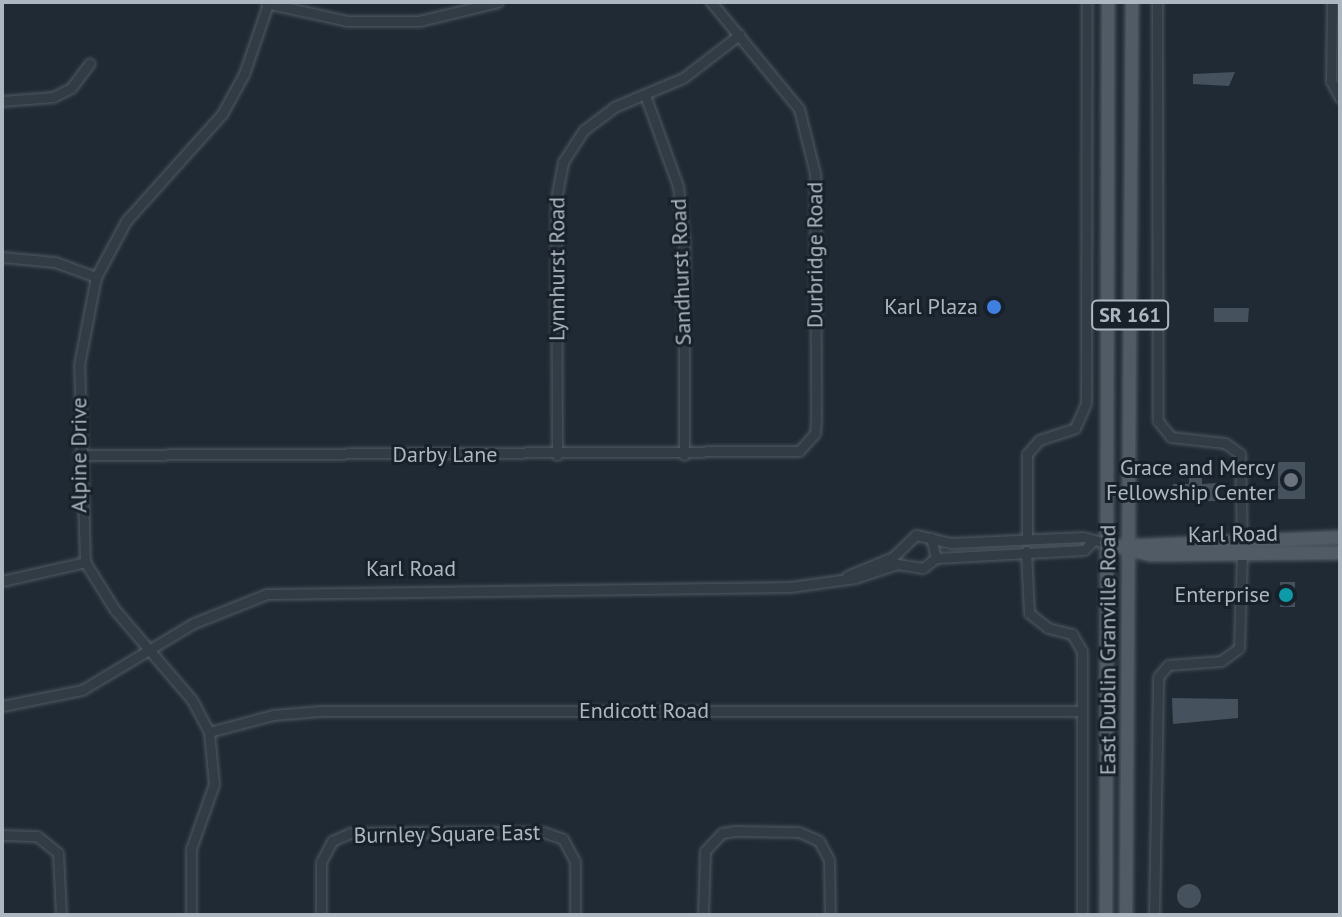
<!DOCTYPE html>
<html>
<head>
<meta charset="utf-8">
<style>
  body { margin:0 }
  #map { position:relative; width:1342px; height:917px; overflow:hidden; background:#1f2a34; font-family:"PT Sans",sans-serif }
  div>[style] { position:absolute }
  .building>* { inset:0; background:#45525e }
  .round { border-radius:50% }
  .roads { filter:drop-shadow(0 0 2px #505a63) drop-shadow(0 0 2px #505a63) }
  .minor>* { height:9px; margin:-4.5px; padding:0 4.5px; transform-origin:4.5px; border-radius:4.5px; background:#323c45 }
  .major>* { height:12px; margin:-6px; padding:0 6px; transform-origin:6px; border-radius:6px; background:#505b65 }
  .dots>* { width:22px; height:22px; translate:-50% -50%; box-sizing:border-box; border:4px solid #182129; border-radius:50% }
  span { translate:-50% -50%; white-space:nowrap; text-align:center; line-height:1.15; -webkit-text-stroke:6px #182129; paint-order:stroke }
  .shield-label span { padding:2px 6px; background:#182129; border:2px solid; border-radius:6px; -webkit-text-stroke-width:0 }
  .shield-label { font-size:20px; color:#acb7c2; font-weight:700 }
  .street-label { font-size:22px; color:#acb7c2 }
  .poi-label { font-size:22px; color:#acb7c2 }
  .right { translate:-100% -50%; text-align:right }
  .frame { position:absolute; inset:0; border:4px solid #acb7c2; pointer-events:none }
</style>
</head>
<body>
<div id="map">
  <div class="building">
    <i style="clip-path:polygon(1235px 72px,1229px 86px,1193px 84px,1193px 74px)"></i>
    <i style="clip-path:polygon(1214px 308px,1249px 308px,1248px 322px,1214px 322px)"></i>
    <i style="clip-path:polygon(1278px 462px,1305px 462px,1305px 499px,1278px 499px)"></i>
    <i style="clip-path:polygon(1189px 472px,1202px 472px,1202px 484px,1218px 483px,1218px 501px,1173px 501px,1173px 484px,1189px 484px)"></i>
    <i style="clip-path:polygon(1280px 582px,1295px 582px,1295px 607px,1280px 607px)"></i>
    <i style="clip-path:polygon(1172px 698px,1238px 699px,1238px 718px,1173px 724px)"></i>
    <i class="round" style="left:1177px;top:884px;width:24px;height:24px"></i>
  </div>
  <div class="roads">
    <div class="minor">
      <i style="left:1157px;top:2px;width:419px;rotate:89.9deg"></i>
      <i style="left:1158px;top:421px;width:21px;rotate:51deg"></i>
      <i style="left:1171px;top:437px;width:54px;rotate:6.3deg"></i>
      <i style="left:1225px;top:443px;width:19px;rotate:36deg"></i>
      <i style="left:1240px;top:454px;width:85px;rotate:88.7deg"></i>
      <i style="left:1332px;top:2px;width:79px;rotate:90.7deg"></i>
      <i style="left:1331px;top:81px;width:19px;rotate:62deg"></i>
      <i style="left:266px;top:3px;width:83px;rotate:12.5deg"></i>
      <i style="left:347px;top:21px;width:72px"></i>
      <i style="left:419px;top:21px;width:81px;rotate:-13.5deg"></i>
      <i style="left:645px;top:95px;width:97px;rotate:70.1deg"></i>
      <i style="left:678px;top:186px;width:54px;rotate:83.7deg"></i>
      <i style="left:684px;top:240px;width:215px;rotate:90deg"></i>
      <i style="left:2px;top:101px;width:51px;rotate:-4.5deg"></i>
      <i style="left:53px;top:97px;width:20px;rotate:-27deg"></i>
      <i style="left:71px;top:88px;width:31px;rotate:-53deg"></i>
      <i style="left:2px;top:257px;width:53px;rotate:5.4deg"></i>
      <i style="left:55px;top:262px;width:44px;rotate:20.1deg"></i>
      <i style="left:79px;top:455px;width:720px;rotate:-0.32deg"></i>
      <i style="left:799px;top:451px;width:24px;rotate:-48deg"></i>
      <i style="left:815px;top:433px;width:13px;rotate:-86deg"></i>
      <i style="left:816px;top:420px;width:247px;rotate:-90.2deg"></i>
      <i style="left:815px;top:173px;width:66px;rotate:-104deg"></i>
      <i style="left:799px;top:109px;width:139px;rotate:-129.4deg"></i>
      <i style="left:557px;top:455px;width:256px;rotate:-90.2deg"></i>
      <i style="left:556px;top:199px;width:38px;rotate:-79deg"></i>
      <i style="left:563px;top:162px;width:38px;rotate:-57deg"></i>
      <i style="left:584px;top:130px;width:38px;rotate:-37deg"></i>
      <i style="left:614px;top:107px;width:75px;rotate:-22.8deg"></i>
      <i style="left:683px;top:78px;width:71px;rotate:-37.5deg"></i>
      <i style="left:1027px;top:538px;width:84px;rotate:-90deg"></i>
      <i style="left:1027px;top:454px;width:18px;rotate:-49deg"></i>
      <i style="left:1039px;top:440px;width:38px;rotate:-18deg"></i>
      <i style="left:1075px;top:428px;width:27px;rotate:-66deg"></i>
      <i style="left:1086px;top:403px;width:401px;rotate:-89.9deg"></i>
      <i style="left:1026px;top:551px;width:62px;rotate:87.2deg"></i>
      <i style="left:1029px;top:613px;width:24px;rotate:38deg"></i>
      <i style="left:1048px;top:628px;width:25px;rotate:14deg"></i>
      <i style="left:1072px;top:634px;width:20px;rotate:60deg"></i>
      <i style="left:1082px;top:651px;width:264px;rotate:90deg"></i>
      <i style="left:936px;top:558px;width:148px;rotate:-3.1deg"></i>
      <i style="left:1084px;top:550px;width:10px;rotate:-45deg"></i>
      <i style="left:847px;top:576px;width:50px;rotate:-22.4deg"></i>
      <i style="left:893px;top:557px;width:32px;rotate:-44deg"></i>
      <i style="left:916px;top:535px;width:36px;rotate:13deg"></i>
      <i style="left:951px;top:543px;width:132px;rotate:-2.6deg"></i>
      <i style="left:1083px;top:537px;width:24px;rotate:15deg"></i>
      <i style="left:2px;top:581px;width:85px;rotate:-12.9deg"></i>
      <i style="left:2px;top:706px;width:82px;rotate:-11.3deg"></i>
      <i style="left:82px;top:690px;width:131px;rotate:-30.9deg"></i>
      <i style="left:194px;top:623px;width:79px;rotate:-21.7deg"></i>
      <i style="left:267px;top:594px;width:523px;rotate:-0.77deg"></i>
      <i style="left:790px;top:587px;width:66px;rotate:-7.9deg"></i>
      <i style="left:855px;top:578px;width:44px;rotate:-18.4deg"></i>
      <i style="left:897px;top:564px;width:26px;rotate:9deg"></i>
      <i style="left:923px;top:568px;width:16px;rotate:-38deg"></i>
      <i style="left:936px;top:558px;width:21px;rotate:-104deg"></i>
      <i style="left:209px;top:732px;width:66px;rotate:-14.9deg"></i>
      <i style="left:273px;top:715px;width:47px;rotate:-4.9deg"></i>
      <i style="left:320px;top:711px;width:762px"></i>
      <i style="left:2px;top:835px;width:35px;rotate:2deg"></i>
      <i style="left:37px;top:836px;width:27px;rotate:39deg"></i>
      <i style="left:58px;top:853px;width:62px;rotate:87.2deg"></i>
      <i style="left:191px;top:915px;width:66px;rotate:-90deg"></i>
      <i style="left:191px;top:849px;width:69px;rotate:-70.5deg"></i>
      <i style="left:214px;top:784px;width:52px;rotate:-95.5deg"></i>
      <i style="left:209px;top:732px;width:36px;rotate:-118deg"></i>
      <i style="left:192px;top:700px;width:118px;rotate:-130.5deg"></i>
      <i style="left:115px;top:610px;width:57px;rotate:-122deg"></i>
      <i style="left:85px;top:562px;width:197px;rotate:-91.7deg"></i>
      <i style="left:79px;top:365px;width:90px;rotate:-79.1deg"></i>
      <i style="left:96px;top:277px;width:64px;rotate:-61.8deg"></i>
      <i style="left:126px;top:221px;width:144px;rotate:-48.1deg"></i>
      <i style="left:222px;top:114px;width:46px;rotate:-61.2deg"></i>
      <i style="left:244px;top:74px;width:74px;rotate:-71.1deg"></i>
      <i style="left:321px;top:915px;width:53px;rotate:-90deg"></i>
      <i style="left:321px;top:862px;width:24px;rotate:-62deg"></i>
      <i style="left:332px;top:841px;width:20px;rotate:-24deg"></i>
      <i style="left:350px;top:833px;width:96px;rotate:-0.6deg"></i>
      <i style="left:446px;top:832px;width:97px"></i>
      <i style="left:543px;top:832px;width:21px;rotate:19deg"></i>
      <i style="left:563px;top:839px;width:26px;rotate:62deg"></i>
      <i style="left:575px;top:862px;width:53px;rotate:90deg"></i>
      <i style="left:703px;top:915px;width:64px;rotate:-88.2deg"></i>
      <i style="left:705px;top:851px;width:25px;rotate:-47deg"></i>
      <i style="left:722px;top:833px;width:13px;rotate:-9deg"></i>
      <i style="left:735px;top:831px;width:64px;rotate:0.9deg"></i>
      <i style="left:799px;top:832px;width:22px;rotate:24deg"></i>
      <i style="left:819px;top:841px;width:21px;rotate:62deg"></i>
      <i style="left:829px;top:860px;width:55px;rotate:89deg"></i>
      <i style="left:1154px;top:915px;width:238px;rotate:-89deg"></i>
      <i style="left:1158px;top:677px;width:16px;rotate:-50deg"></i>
      <i style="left:1168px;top:665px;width:53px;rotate:-4.3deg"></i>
      <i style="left:1221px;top:661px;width:22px;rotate:-36deg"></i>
      <i style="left:1239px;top:648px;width:94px;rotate:-88.2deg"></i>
    </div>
    <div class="major">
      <i style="left:1106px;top:543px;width:47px;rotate:14.9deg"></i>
      <i style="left:1151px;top:555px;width:189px;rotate:-0.6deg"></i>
      <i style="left:1129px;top:546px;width:211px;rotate:-2.4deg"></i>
      <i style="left:1106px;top:915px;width:913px;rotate:-89.87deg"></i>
      <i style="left:1126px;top:915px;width:913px;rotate:-89.62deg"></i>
    </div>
  </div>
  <div class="dots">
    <i style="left:994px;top:307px;background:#3f7fe0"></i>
    <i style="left:1291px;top:480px;background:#6b7280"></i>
    <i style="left:1286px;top:595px;background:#0f9aa8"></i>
  </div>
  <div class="shield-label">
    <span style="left:1130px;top:315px">SR 161</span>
  </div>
  <div class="street-label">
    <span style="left:815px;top:255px;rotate:-90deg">Durbridge Road</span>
    <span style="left:557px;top:269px;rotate:-90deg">Lynnhurst Road</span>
    <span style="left:681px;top:272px;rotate:-92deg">Sandhurst Road</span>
    <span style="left:79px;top:455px;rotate:-90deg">Alpine Drive</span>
    <span style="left:445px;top:455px">Darby Lane</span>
    <span style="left:1233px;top:534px;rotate:-1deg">Karl Road</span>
    <span style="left:411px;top:569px">Karl Road</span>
    <span style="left:1108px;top:650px;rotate:-90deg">East Dublin Granville Road</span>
    <span style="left:644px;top:711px">Endicott Road</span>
    <span style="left:447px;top:834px;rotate:-1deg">Burnley Square East</span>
  </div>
  <div class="poi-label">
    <span class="right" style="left:978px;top:307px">Karl Plaza</span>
    <span class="right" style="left:1275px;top:480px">Grace and Mercy<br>Fellowship Center</span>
    <span class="right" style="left:1270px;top:595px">Enterprise</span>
  </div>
  <div class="frame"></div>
</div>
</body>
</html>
